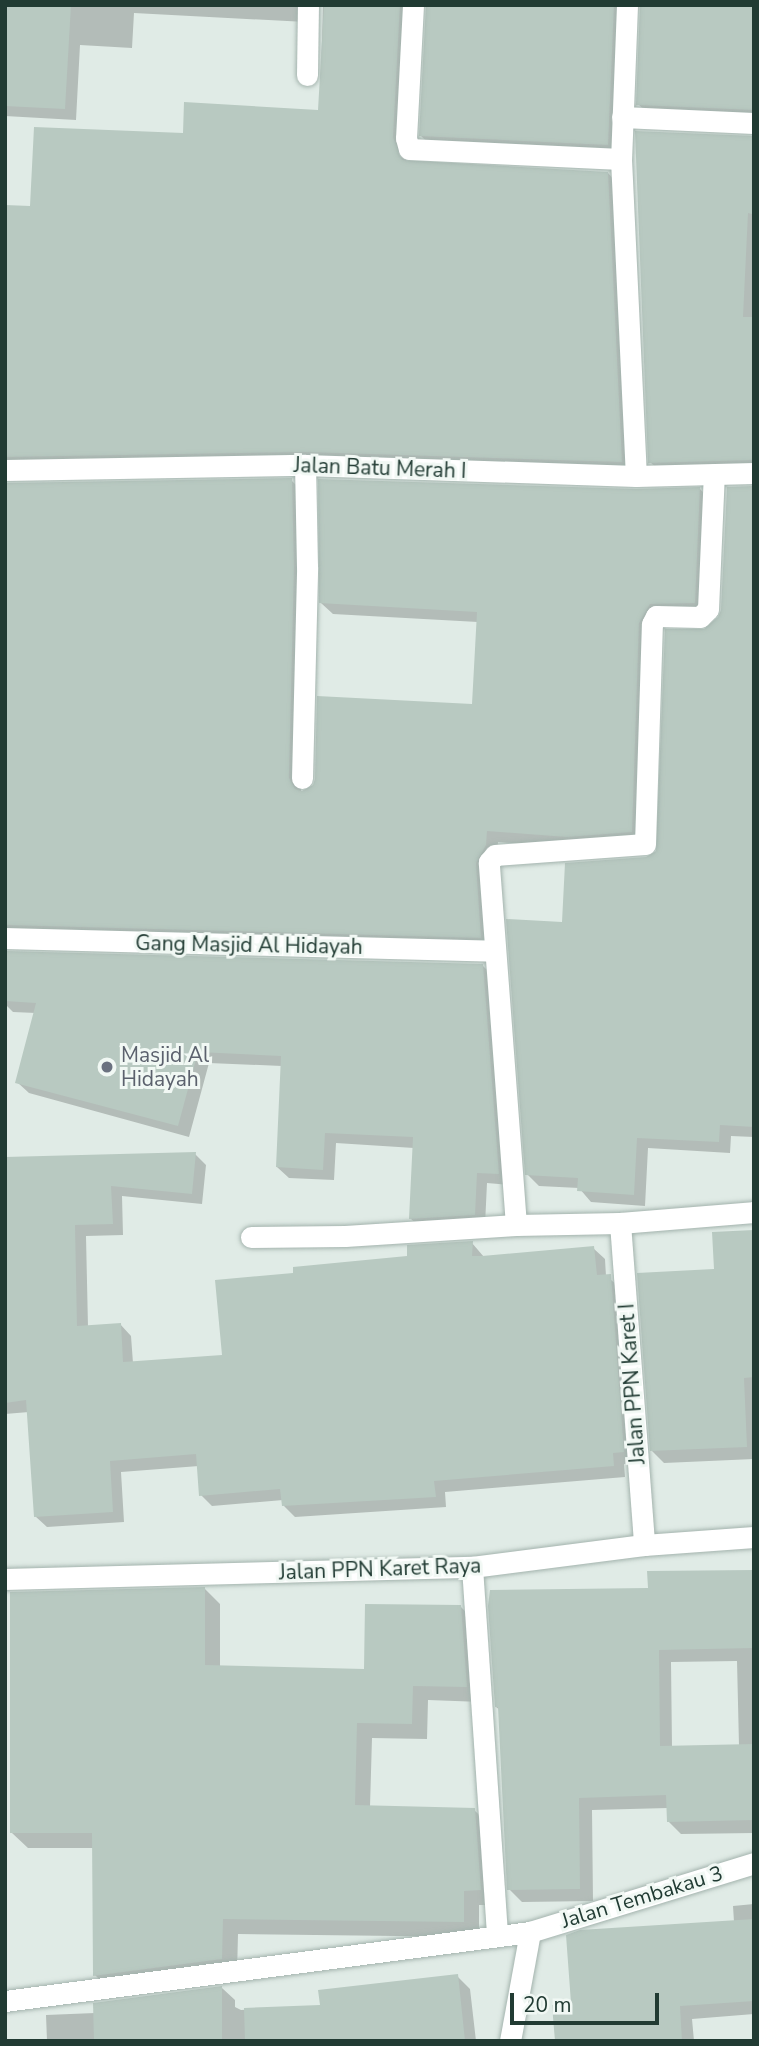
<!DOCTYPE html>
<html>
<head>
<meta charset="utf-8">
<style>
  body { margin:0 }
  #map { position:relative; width:759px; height:2046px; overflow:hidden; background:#e0ebe6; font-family:"Nunito Sans",sans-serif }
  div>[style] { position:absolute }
  .shadow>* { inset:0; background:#0003 }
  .building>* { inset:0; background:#b8c9c1 }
  .roads { filter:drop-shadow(0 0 2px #a3b3ad) drop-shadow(0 0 2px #a3b3ad) }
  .street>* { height:21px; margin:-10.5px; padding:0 10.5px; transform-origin:10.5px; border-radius:10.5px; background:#fff }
  .dots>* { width:19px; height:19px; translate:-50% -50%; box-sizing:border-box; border:4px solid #f1f8f4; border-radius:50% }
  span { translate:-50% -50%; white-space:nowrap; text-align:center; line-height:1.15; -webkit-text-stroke:6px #f1f8f4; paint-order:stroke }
  .street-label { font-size:21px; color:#213b33 }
  .worship-label { font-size:21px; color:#5b616d }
  .left { translate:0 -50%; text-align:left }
  .frame { position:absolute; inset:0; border:7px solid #213b33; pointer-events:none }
  .scale { position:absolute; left:510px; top:1993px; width:149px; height:32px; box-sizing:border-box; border:4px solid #213b33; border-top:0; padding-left:9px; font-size:21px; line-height:24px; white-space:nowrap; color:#213b33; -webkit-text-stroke:5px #f1f8f4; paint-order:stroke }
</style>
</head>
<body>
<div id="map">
  <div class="shadow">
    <i style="clip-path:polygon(5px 5px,316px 5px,306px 22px,134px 13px,132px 48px,80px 45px,76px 120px,5px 116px)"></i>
    <i style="clip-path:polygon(323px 5px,421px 5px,404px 150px,407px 164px,608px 173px,619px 185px,633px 473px,5px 478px,5px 206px,32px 208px,185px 135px,320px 111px)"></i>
    <i style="clip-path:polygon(428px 5px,632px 5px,619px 156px,433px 147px,421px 136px)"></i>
    <i style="clip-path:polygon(754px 5px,754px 120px,650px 115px,638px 104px)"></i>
    <i style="clip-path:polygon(754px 138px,754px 471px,662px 473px,650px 462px)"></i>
    <i style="clip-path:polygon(291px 480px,303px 492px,301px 792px,473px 705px,478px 622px,333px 614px,321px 603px,636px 491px,700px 489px,711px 501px,706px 614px,662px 615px,643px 843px,580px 848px,498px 842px,492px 948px,18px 936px,5px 927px,5px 485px)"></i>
    <i style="clip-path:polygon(754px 487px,754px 1137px,731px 1136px,730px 1153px,648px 1148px,645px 1206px,591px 1202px,579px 1188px,539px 1186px,527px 1174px,564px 924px,658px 852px,705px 631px,719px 619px)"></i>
    <i style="clip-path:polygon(5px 952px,483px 966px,494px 977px,510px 1185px,487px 1183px,485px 1225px,422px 1229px,410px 1218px,414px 1148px,336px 1143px,334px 1180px,289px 1178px,277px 1167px,282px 1066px,209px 1063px,189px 1137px,29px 1093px,17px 1082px,36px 1013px,13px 1012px,5px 1004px)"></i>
    <i style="clip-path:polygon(195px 1154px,206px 1165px,202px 1204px,122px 1196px,123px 1235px,86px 1236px,88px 1327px,120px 1324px,131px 1336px,133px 1363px,224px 1357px,295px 1274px,408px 1258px,472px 1243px,484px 1257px,593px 1248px,605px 1259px,606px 1276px,621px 1288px,634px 1463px,624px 1464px,625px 1477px,445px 1492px,446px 1507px,295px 1517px,284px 1506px,283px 1500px,212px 1506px,201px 1495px,199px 1466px,121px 1472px,124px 1522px,47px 1527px,35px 1516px,29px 1412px,5px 1414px,5px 1159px)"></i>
    <i style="clip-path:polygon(754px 1232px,754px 1459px,664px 1463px,652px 1451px,716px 1271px)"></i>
    <i style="clip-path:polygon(evenodd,754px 1571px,754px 1833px,681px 1834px,668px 1821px,668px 1808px,592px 1810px,593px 1901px,522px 1902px,509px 1889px,500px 1710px,496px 1707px,649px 1589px,754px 1571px,737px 1661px,739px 1746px,672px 1747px,671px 1662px,737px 1661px)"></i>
    <i style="clip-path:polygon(205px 1589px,220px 1604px,220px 1668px,365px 1671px,461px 1607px,476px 1623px,482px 1702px,428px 1700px,427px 1739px,372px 1738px,370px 1807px,474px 1810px,490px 1825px,496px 1905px,479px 1905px,479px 1937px,238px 1934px,237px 1974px,111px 1991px,95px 1975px,94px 1848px,28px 1848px,12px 1833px)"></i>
    <i style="clip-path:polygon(754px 1904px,754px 2014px,692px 2019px,694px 2041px,556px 2041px,573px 2005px,734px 1922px,733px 1906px)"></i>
    <i style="clip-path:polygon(457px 1976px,470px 1989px,476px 2041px,47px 2041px,46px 2015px,95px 2013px,222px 1988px,235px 2000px,235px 2007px,241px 2010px,322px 2006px)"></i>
  </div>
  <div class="building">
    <i style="clip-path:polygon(5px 5px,71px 5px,65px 109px,5px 106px)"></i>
    <i style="clip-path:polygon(324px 5px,400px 5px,393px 137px,402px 160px,608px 172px,622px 462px,305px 452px,5px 457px,5px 205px,30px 206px,34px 127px,183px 133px,184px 102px,318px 110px)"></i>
    <i style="clip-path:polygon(426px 5px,614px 5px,608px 145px,419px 136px)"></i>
    <i style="clip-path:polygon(640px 5px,754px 5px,754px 110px,636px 105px)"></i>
    <i style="clip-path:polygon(635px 131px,754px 136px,752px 214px,748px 213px,743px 317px,754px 317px,754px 460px,648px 463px)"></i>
    <i style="clip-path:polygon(292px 478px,294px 567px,289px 778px,295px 789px,302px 791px,313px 785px,315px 779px,317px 696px,472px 704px,477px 612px,319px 603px,318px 479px,636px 489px,700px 487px,695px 603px,650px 604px,639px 623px,632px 832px,567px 837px,487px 831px,486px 845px,476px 863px,481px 938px,5px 925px,5px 483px)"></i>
    <i style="clip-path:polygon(754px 486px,754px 1127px,720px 1125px,719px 1142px,637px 1138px,634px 1195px,577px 1191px,578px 1178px,525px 1175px,506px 919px,562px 922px,565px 863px,646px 857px,656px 851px,665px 629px,704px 629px,718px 617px,721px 610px,727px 487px)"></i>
    <i style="clip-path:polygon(5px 951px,483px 964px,499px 1174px,477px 1173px,475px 1215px,409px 1219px,413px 1137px,325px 1133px,323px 1170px,276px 1167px,281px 1056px,198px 1052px,178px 1126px,15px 1083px,36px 1003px,5px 1001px)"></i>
    <i style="clip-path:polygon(196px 1152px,192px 1194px,111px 1186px,113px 1224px,75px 1225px,77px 1326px,121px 1323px,123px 1362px,222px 1355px,215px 1280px,293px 1273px,293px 1267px,407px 1256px,407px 1245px,473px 1241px,472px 1256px,482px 1256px,594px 1246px,597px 1275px,611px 1274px,624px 1452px,613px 1453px,614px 1466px,434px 1481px,436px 1497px,282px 1506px,280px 1489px,199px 1496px,196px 1454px,110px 1461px,113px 1512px,34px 1517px,26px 1400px,5px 1403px,5px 1157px)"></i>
    <i style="clip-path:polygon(754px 1230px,754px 1377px,744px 1378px,747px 1447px,650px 1451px,637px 1273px,714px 1269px,712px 1232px)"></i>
    <i style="clip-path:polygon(754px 1570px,754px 1648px,659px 1650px,660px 1746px,754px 1744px,754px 1820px,667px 1822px,666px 1795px,579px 1798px,580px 1889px,507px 1890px,498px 1707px,495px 1707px,488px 1606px,490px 1590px,648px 1588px,647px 1571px)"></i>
    <i style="clip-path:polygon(205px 1587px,205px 1665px,364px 1669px,365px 1604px,461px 1605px,467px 1687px,413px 1686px,412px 1724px,357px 1723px,355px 1805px,475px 1808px,481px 1890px,464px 1891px,464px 1922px,223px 1919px,222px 1959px,93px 1976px,92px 1833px,10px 1833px,10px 1592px)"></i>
    <i style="clip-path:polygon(754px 1919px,754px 2001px,680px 2006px,682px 2041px,555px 2041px,552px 2005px,571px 2003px,566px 1935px,580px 1930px)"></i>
    <i style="clip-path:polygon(458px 1974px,465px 2041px,245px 2041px,244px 2008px,320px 2005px,318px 1990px)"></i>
    <i style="clip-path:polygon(222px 1986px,222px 2041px,94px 2041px,93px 2003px)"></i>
  </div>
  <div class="roads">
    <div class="street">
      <i style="left:413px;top:5px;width:133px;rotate:93deg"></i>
      <i style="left:406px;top:138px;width:11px;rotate:75deg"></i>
      <i style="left:409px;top:149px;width:212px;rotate:2.7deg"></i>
      <i style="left:627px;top:5px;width:154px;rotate:92.2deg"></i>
      <i style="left:621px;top:159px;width:317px;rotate:87.3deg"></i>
      <i style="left:307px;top:75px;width:70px;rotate:-89.2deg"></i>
      <i style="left:622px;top:117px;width:132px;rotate:2.6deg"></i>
      <i style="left:5px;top:470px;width:300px;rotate:-1deg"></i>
      <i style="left:305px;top:465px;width:331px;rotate:1.9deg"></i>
      <i style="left:636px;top:476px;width:118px;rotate:-1.5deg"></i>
      <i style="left:302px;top:778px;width:211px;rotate:-88.6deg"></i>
      <i style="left:307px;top:567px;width:102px;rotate:-91.1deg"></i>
      <i style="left:5px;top:938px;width:489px;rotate:1.5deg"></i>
      <i style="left:620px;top:1223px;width:323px;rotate:85.7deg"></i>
      <i style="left:516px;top:1225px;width:364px;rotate:-94.3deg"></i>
      <i style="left:489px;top:862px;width:9px;rotate:-49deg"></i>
      <i style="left:495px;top:855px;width:150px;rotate:-4.2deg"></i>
      <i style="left:645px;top:844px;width:220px;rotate:-88.2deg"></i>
      <i style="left:652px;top:624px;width:9px;rotate:-63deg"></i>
      <i style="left:656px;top:616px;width:44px;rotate:1.3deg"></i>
      <i style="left:700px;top:617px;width:11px;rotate:-45deg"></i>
      <i style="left:708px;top:609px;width:135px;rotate:-87.5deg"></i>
      <i style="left:251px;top:1237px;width:94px;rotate:-0.6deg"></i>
      <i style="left:345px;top:1236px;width:171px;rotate:-3.7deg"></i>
      <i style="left:516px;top:1225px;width:104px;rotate:-1.1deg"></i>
      <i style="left:620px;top:1223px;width:134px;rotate:-4.7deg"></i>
      <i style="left:472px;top:1567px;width:369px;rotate:86.1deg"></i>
      <i style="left:5px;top:1579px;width:467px;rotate:-1.5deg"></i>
      <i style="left:472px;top:1567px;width:173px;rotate:-7.3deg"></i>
      <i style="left:644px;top:1545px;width:110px;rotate:-4.2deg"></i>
      <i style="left:5px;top:2001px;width:530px;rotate:-7.49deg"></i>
      <i style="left:530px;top:1932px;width:234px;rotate:-17.1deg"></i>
      <i style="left:510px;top:2041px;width:111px;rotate:-79.6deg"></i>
    </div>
  </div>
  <div class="dots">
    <i style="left:107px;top:1067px;background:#6b7280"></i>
  </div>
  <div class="street-label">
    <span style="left:380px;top:468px;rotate:2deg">Jalan Batu Merah I</span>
    <span style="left:249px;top:945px;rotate:1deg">Gang Masjid Al Hidayah</span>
    <span style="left:632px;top:1384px;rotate:-94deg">Jalan PPN Karet I</span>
    <span style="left:380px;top:1569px;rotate:-2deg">Jalan PPN Karet Raya</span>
    <span style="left:642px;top:1897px;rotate:-17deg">Jalan Tembakau 3</span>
  </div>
  <div class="worship-label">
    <span class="left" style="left:121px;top:1067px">Masjid Al<br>Hidayah</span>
  </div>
  <div class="frame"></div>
  <div class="scale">20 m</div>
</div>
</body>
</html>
